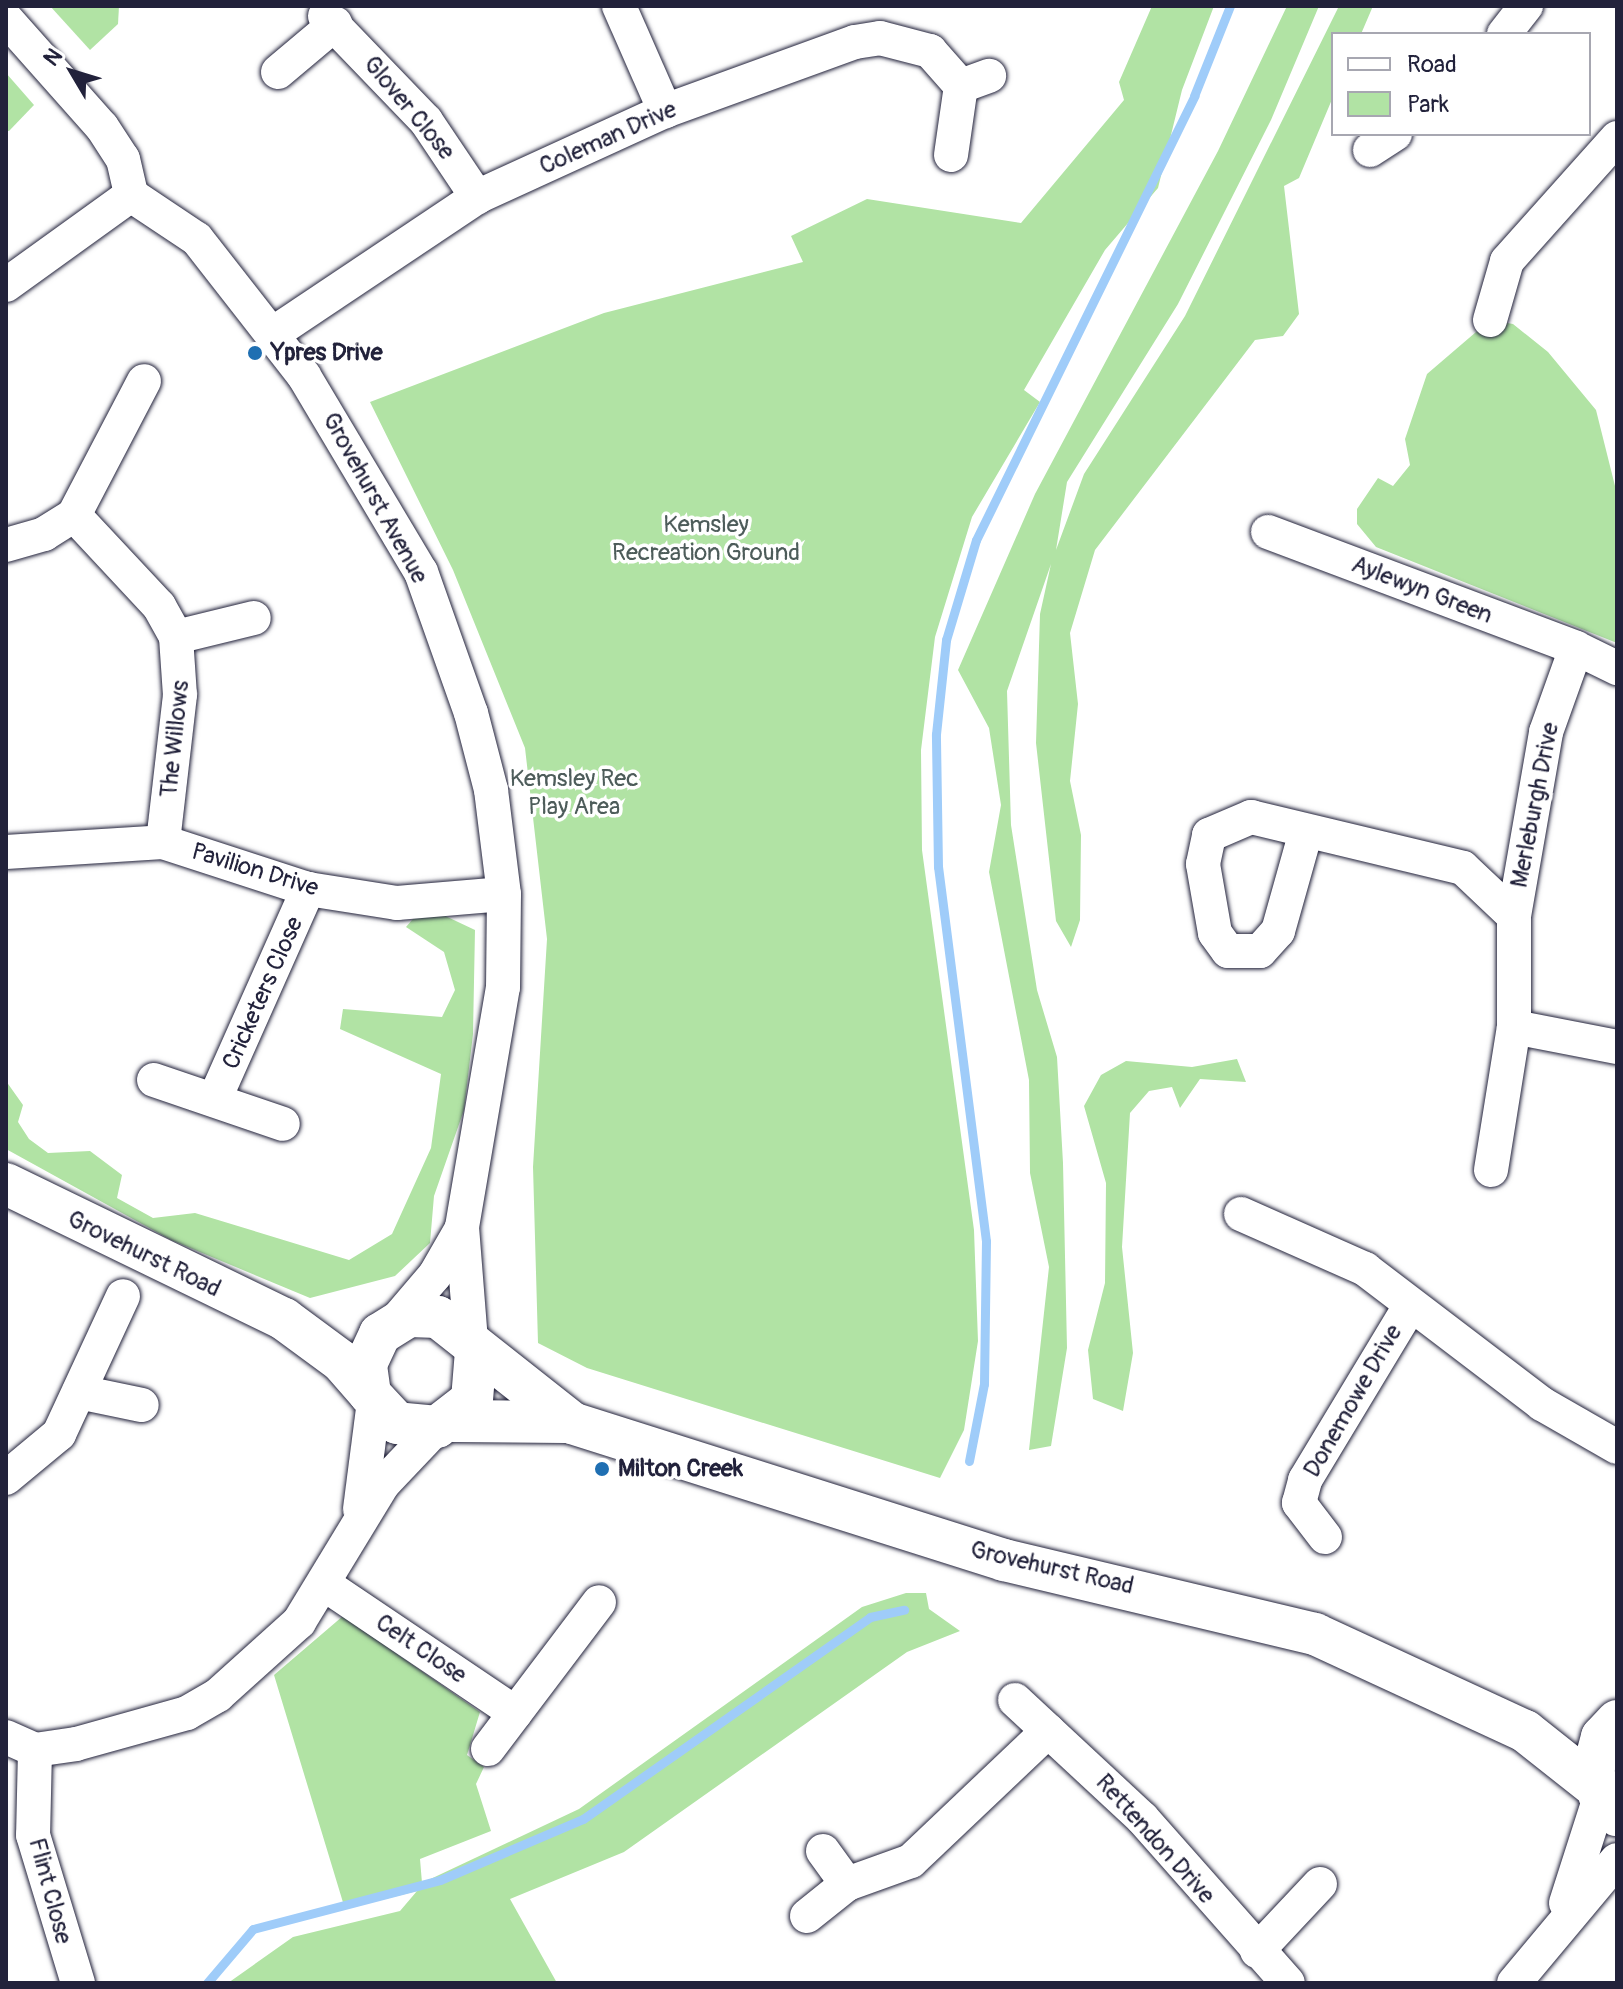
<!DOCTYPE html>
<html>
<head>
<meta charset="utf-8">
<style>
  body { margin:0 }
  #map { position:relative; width:1623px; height:1989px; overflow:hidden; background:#fff; font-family:Pangolin,sans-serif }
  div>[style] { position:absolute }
  .green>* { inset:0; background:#b1e3a4 }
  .stream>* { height:9px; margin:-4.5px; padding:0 4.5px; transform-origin:4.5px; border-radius:4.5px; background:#9fccf9 }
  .roads { filter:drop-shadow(0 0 2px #22223b) drop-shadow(0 0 2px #22223b) }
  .minor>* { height:34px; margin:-17px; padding:0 17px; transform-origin:17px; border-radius:17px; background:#fff }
  .tertiary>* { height:42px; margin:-21px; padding:0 21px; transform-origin:21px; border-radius:21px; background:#fff }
  .dots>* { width:22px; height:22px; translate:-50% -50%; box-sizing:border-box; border:4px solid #fff; border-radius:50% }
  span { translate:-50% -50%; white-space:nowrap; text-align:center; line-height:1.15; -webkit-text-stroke:7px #fff; paint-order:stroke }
  .street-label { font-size:24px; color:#22223b }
  .poi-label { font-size:24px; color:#22223b; font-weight:700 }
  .left { translate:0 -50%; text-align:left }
  .park-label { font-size:24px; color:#4d5c5a }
  .frame { position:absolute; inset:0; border:8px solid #22223b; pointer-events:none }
  .legend { position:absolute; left:1331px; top:32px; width:260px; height:104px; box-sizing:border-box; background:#fff; border:2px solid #a7a7b1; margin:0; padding:10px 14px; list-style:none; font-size:24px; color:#22223b }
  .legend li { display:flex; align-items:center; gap:16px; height:40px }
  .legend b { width:40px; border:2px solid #a7a7b1 }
  .north { position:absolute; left:32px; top:32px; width:80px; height:80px; -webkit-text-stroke:6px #fff; paint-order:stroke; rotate:308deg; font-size:22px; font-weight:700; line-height:32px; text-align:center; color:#22223b }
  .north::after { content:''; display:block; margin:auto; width:28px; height:36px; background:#22223b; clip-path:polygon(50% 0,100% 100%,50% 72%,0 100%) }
</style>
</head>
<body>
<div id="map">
  <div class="green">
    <i style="clip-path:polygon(50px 6px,119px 6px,118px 24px,90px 50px)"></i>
    <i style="clip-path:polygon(1152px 6px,1214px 6px,1182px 90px,1158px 188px,1105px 250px,1024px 390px,1040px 402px,972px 517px,935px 637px,921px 750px,922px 850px,974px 1230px,978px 1341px,964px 1430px,940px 1478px,587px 1368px,538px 1343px,533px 1167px,547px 939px,525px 748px,453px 570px,370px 402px,604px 313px,803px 262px,791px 236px,867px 199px,1021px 223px,1124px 100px,1119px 82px)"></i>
    <i style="clip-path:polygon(1287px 6px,1319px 6px,1271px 120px,1178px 304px,1067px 482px,1056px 550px,1084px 474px,1185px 316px,1339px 6px,1373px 6px,1361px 34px,1333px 34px,1333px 97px,1299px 178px,1284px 186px,1299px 314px,1283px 336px,1255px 340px,1095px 550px,1070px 633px,1078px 704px,1070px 781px,1081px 835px,1080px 920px,1071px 947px,1056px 921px,1036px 743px,1040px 614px,1051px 564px,1007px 691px,1011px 825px,1037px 990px,1057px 1057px,1063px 1163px,1067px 1348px,1051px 1446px,1029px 1450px,1049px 1267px,1030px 1173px,1029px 1080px,989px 872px,1001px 805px,989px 728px,958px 670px,1035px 494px,1218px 151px)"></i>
    <i style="clip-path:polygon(6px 73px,34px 105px,9px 131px,6px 131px)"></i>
    <i style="clip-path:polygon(1490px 320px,1513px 324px,1548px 352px,1596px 410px,1617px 494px,1617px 643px,1376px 547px,1357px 524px,1357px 509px,1378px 478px,1393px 486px,1410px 465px,1405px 439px,1427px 374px)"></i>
    <i style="clip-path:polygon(418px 913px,439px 913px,475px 930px,473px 1034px,464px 1110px,434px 1196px,430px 1243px,395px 1276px,310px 1298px,171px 1240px,6px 1149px,6px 1081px,23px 1105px,18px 1122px,29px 1139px,48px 1153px,90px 1151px,122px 1175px,117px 1198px,153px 1218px,195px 1213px,349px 1260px,392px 1234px,431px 1148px,441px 1074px,340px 1029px,343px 1009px,442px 1017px,455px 990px,444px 952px,406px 927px)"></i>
    <i style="clip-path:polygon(1237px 1059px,1246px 1082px,1200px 1079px,1180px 1108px,1172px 1087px,1149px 1091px,1130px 1113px,1122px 1247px,1133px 1353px,1123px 1411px,1093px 1399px,1088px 1350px,1105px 1283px,1106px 1183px,1084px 1106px,1101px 1075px,1126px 1061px,1192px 1067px)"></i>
    <i style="clip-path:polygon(906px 1593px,926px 1593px,929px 1609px,960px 1631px,907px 1652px,624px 1852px,510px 1899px,557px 1983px,228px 1983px,293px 1937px,400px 1911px,417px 1891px,345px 1909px,274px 1675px,343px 1616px,480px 1712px,467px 1755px,484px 1767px,476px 1784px,491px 1831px,420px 1859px,422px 1883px,579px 1809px,862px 1607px)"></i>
  </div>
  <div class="stream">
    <i style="left:969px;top:1461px;width:78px;rotate:-79deg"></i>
    <i style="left:984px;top:1384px;width:143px;rotate:-89.2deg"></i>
    <i style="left:986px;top:1241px;width:377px;rotate:-97.3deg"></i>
    <i style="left:938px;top:867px;width:133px;rotate:-90.9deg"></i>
    <i style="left:936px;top:734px;width:95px;rotate:-83.9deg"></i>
    <i style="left:946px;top:640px;width:104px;rotate:-73.3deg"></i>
    <i style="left:976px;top:540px;width:495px;rotate:-63.8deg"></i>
    <i style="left:1194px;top:96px;width:97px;rotate:-68.2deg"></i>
    <i style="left:207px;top:1983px;width:71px;rotate:-49.6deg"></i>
    <i style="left:253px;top:1929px;width:193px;rotate:-14.7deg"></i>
    <i style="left:440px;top:1880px;width:155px;rotate:-23.1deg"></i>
    <i style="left:583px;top:1819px;width:351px;rotate:-35.1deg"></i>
    <i style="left:870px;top:1617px;width:35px;rotate:-12deg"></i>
  </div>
  <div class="roads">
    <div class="minor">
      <i style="left:619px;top:6px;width:115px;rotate:66.3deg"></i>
      <i style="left:325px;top:16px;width:146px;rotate:46.1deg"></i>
      <i style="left:426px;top:121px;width:92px;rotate:56.1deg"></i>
      <i style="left:6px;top:19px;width:144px;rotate:48.4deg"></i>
      <i style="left:102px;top:127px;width:38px;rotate:57deg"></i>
      <i style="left:123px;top:159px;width:37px;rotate:77deg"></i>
      <i style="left:131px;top:195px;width:79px;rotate:33.7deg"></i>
      <i style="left:197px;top:239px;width:174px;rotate:52deg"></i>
      <i style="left:304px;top:376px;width:228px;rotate:59.2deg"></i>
      <i style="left:421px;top:572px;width:150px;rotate:70.5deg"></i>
      <i style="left:471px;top:713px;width:80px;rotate:75.4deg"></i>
      <i style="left:491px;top:790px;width:105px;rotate:82.9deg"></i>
      <i style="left:504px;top:894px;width:93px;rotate:90.6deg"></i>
      <i style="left:503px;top:987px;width:243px;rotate:99.7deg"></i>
      <i style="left:462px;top:1227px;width:115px;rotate:85.5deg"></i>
      <i style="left:1504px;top:34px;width:36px;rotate:-52deg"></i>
      <i style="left:278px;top:72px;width:75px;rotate:-40.1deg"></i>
      <i style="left:1370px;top:150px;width:30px;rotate:-33deg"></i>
      <i style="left:951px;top:155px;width:70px;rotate:-81.8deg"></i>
      <i style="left:961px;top:86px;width:30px;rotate:-20deg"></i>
      <i style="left:6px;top:285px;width:154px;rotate:-35.8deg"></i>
      <i style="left:1490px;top:320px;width:61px;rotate:-73.9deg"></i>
      <i style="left:1507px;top:261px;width:165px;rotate:-48.2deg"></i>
      <i style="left:274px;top:333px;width:244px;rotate:-33.8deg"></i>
      <i style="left:477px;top:197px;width:207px;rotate:-24.6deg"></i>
      <i style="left:665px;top:111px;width:202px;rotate:-20deg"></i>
      <i style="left:855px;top:42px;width:25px;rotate:-9deg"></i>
      <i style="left:880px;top:38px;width:52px;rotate:14.6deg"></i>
      <i style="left:930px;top:51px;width:47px;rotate:48.5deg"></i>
      <i style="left:74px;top:515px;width:125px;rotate:47deg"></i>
      <i style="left:159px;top:606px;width:35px;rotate:61deg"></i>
      <i style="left:176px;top:637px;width:58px;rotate:86.1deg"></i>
      <i style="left:180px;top:695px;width:148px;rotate:96.6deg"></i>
      <i style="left:1268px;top:532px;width:329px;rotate:20.6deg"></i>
      <i style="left:6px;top:545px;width:40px;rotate:-16deg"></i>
      <i style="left:44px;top:534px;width:36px;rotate:-32deg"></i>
      <i style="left:74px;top:515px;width:151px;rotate:-62.4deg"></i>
      <i style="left:176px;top:637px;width:80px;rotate:-13.7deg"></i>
      <i style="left:1305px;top:835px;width:100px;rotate:105.7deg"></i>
      <i style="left:1278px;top:931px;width:27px;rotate:132deg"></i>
      <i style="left:1260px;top:951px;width:32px;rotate:180deg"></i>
      <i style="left:1228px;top:951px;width:22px;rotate:-126deg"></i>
      <i style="left:1215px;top:933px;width:70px;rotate:-99.9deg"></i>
      <i style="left:1203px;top:864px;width:30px;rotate:-78deg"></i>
      <i style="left:1209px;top:835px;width:46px;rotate:-23.2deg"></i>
      <i style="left:1251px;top:817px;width:218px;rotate:13.5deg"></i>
      <i style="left:1463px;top:868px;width:70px;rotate:43.3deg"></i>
      <i style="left:6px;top:852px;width:157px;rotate:-3.6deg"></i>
      <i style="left:163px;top:842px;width:152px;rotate:18deg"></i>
      <i style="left:308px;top:889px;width:90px;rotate:8.9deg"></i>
      <i style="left:397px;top:903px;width:107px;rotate:-4.8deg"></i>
      <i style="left:1514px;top:1027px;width:105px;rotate:11deg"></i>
      <i style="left:154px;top:1080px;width:136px;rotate:18.8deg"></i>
      <i style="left:216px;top:1096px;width:227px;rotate:-66deg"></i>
      <i style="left:1491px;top:1170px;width:145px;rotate:-80.9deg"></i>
      <i style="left:1514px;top:1027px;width:111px;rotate:-90deg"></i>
      <i style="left:1514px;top:916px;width:187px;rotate:-80.1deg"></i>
      <i style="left:1546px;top:732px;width:89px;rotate:-70.3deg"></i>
      <i style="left:1576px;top:648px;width:46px;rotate:26deg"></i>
      <i style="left:1241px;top:1214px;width:136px;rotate:23.9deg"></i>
      <i style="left:1365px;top:1269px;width:223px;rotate:37.3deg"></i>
      <i style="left:1542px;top:1404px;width:86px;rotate:29.8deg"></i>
      <i style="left:394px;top:1323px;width:63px;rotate:-49.5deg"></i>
      <i style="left:435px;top:1275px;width:54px;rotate:-60.1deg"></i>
      <i style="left:79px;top:1392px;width:64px;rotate:11.7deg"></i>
      <i style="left:6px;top:1478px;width:69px;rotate:-39.7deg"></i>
      <i style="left:59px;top:1434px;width:152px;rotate:-65.1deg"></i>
      <i style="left:360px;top:1509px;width:109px;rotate:-82.6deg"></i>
      <i style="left:1325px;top:1537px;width:43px;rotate:-127.4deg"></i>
      <i style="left:1299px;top:1503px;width:24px;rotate:-75deg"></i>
      <i style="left:1305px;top:1480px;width:203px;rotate:-58.9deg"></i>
      <i style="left:327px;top:1586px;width:227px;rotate:34deg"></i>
      <i style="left:1015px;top:1700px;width:173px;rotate:42.9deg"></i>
      <i style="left:1142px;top:1818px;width:220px;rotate:48.5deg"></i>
      <i style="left:6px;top:1737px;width:32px;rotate:24deg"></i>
      <i style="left:35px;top:1750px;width:41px;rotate:-8.3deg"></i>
      <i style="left:76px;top:1744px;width:115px;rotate:-15.6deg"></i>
      <i style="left:187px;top:1713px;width:36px;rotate:-30deg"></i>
      <i style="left:218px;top:1695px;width:109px;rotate:-42deg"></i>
      <i style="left:299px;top:1622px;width:162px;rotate:-58.7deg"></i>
      <i style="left:383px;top:1484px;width:79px;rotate:-46.5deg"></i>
      <i style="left:488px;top:1749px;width:184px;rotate:-52.9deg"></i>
      <i style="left:35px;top:1750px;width:85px;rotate:91.3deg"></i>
      <i style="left:33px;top:1835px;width:155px;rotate:73.1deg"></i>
      <i style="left:823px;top:1851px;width:41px;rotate:54deg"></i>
      <i style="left:1566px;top:1903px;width:111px;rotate:-72.2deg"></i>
      <i style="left:807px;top:1916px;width:51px;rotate:-38.7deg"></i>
      <i style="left:847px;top:1884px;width:68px;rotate:-19.8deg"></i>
      <i style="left:911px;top:1861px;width:189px;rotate:-43.5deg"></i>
      <i style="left:1257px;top:1951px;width:92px;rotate:-46.8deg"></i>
      <i style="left:1514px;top:1983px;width:160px;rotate:-50.1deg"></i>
    </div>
    <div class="tertiary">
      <i style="left:6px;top:1184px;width:309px;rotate:25.9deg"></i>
      <i style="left:284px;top:1319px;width:71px;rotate:36.4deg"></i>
      <i style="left:341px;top:1361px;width:44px;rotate:48.7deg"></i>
      <i style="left:476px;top:1351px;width:49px;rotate:94.7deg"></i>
      <i style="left:472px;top:1400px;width:44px;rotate:142.4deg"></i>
      <i style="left:437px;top:1427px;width:40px;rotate:-174.3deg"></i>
      <i style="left:397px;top:1423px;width:40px;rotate:-133deg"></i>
      <i style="left:370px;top:1394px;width:30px;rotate:-98deg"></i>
      <i style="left:366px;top:1364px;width:33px;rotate:-65deg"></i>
      <i style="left:380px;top:1334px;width:34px;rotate:-32deg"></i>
      <i style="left:409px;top:1316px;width:29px;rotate:2deg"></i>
      <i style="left:438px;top:1317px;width:171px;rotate:38.3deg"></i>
      <i style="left:572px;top:1423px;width:453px;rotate:17.6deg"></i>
      <i style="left:1004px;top:1560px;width:320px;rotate:13.4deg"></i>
      <i style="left:1315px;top:1634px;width:231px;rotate:24.8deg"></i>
      <i style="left:1525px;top:1731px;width:92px;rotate:38.4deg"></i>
      <i style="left:451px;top:1421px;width:119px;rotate:0.5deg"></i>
      <i style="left:1617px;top:1721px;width:22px;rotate:133deg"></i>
      <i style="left:1602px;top:1737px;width:35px;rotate:105deg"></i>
      <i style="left:1593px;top:1771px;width:27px;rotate:75deg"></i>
      <i style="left:1600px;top:1797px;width:25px;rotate:47deg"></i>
    </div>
  </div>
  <div class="dots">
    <i style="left:255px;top:353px;background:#1f6fb2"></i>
    <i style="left:602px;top:1469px;background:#1f6fb2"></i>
  </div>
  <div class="street-label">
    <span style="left:409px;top:108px;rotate:50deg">Glover Close</span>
    <span style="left:608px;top:138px;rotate:-24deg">Coleman Drive</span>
    <span style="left:375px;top:498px;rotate:61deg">Grovehurst Avenue</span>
    <span style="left:1422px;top:590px;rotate:21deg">Aylewyn Green</span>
    <span style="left:175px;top:739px;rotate:-84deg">The Willows</span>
    <span style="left:1535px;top:805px;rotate:-79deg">Merleburgh Drive</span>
    <span style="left:255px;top:870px;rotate:17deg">Pavilion Drive</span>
    <span style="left:263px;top:993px;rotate:-66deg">Cricketers Close</span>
    <span style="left:144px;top:1254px;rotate:26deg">Grovehurst Road</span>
    <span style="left:1353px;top:1401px;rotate:-60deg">Donemowe Drive</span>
    <span style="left:1052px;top:1568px;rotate:13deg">Grovehurst Road</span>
    <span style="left:421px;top:1649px;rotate:34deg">Celt Close</span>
    <span style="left:1155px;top:1839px;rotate:48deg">Rettendon Drive</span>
    <span style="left:50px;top:1891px;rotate:75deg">Flint Close</span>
  </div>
  <div class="poi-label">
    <span class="left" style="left:271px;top:353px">Ypres Drive</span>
    <span class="left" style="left:618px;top:1469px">Milton Creek</span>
  </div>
  <div class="park-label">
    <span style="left:706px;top:539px">Kemsley<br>Recreation Ground</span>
    <span style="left:574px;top:793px">Kemsley Rec<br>Play Area</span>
  </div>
  <div class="frame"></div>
  <ul class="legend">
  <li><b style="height:10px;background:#fff"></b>Road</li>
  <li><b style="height:22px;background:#b1e3a4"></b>Park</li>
  </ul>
  <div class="north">N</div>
</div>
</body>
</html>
